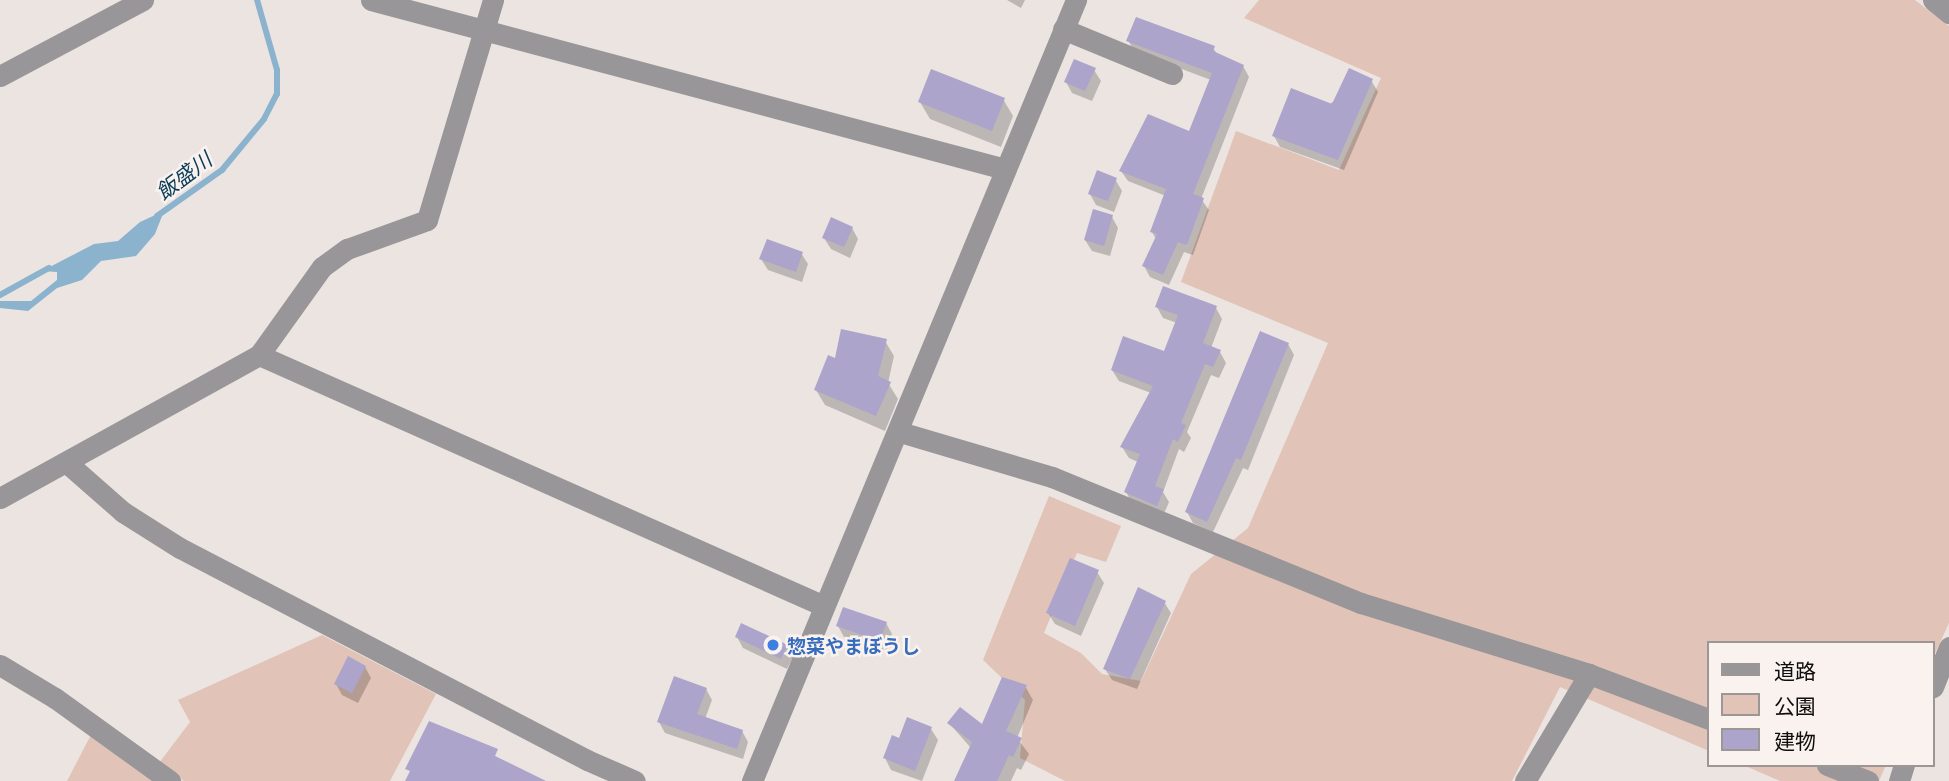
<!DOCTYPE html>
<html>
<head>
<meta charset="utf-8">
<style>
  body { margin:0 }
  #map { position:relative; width:1949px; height:781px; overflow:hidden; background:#ebe4e1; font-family:Georgia,"Noto Sans JP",serif }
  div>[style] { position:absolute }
  .green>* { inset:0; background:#e1c4b7 }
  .water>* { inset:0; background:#8cb3ce }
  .shadow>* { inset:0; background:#0003 }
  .stream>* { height:6px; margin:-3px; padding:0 3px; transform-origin:3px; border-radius:3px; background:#8cb3ce }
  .building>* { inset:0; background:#aca4cb }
  .minor>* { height:21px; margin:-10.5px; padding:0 10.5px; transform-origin:10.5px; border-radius:10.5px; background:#989698 }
  .dots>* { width:19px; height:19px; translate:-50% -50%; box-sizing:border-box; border:4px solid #f9f2ef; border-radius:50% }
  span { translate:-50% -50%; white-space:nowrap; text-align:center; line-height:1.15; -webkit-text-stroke:5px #f9f2ef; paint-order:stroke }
  .shop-label { font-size:19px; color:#366cbe; font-weight:700 }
  .left { translate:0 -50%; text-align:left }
  .water-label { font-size:21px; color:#0b3e59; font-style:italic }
  .legend { position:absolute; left:1707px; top:641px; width:228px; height:126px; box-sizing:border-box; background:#f9f2ef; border:2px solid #9c9795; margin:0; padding:9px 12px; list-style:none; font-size:21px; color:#100e0d }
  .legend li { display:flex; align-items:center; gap:14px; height:35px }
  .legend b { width:35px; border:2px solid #9c9795 }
</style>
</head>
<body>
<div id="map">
  <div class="green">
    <i style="clip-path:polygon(1259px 0,1915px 0,1949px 26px,1949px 623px,1933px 658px,1933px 643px,1709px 643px,1709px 751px,1560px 687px,1512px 781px,1065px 781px,1020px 758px,1025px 700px,983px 660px,1049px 496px,1121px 526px,1106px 562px,1077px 553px,1044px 633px,1081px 653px,1102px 674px,1141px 681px,1191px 574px,1248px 528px,1328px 343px,1181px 282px,1236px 131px,1339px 170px,1381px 78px,1244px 18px)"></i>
    <i style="clip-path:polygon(322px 635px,436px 694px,390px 781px,184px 781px,159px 763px,190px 722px,178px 700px)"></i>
    <i style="clip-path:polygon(95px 727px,170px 781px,67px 781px)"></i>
    <i style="clip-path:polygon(1743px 765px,1886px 765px,1879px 781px,1780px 781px)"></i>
  </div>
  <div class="water">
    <i style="clip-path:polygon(164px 211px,155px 234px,136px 256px,101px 261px,82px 280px,57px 288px,28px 311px,0 308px,0 301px,31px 301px,57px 280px,57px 272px,42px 271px,94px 244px,118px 241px,140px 222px)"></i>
  </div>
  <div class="shadow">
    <i style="clip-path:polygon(1007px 0,1025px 0,1021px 8px)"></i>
    <i style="clip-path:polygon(1128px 40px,1213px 48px,1218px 55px,1243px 66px,1249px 77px,1201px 199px,1209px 210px,1193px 255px,1184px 252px,1169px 285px,1150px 277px,1144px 266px,1156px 239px,1152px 232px,1166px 196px,1128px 181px,1121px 171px,1190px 133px,1211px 80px,1134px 51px)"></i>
    <i style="clip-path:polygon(1094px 70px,1101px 81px,1092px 101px,1072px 93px,1066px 82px)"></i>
    <i style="clip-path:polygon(1371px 80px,1378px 92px,1344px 170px,1280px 147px,1274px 136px)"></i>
    <i style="clip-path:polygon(1003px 99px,1013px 116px,1001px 147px,930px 119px,920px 102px)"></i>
    <i style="clip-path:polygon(1115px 179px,1122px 191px,1114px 212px,1096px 205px,1090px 194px)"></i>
    <i style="clip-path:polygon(1112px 217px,1118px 228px,1110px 256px,1092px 251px,1085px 240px)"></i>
    <i style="clip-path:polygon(852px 228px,858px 239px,850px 258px,831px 249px,824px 238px)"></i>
    <i style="clip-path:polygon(801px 253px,808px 264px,802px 282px,768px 270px,761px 259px)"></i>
    <i style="clip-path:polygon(1157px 307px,1216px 308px,1222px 319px,1211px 348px,1220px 352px,1226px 363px,1219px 378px,1211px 375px,1187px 432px,1191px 438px,1184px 452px,1179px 449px,1163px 492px,1169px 502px,1163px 516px,1132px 503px,1126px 492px,1138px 462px,1129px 458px,1122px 447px,1151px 393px,1119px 381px,1112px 370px,1165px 353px,1177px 323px,1163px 318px)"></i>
    <i style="clip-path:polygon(885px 341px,894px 356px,888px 383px,898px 399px,885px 431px,825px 405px,816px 390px)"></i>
    <i style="clip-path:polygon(1288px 344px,1294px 355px,1248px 470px,1243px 468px,1213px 532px,1193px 523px,1187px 512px)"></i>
    <i style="clip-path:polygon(1097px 572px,1104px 583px,1081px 636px,1055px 624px,1048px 613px)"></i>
    <i style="clip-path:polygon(1164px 602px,1171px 613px,1137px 689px,1112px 680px,1105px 669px)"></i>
    <i style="clip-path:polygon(886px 623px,892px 634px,886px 652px,844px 637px,838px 626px)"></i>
    <i style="clip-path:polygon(737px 637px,787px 646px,793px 657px,787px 669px,743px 648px)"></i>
    <i style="clip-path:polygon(365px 667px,371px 678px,358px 703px,342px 695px,336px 684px)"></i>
    <i style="clip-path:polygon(1025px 686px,1033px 700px,1017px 738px,1029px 754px,1021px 770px,1017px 768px,1011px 781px,956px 781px,971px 748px,949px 723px,983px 727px)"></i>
    <i style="clip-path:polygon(706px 689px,712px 700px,705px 719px,742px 731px,748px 742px,743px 759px,665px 733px,659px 722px)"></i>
    <i style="clip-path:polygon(931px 729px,938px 740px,922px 781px,891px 770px,885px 758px,900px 740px)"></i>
  </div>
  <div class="stream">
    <i style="left:157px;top:216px;width:80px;rotate:-35.3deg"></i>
    <i style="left:222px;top:170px;width:66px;rotate:-50.5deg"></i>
    <i style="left:264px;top:119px;width:28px;rotate:-63deg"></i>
    <i style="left:277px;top:94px;width:24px;rotate:-90deg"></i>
    <i style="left:277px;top:70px;width:73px;rotate:-105.9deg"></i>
    <i style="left:0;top:295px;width:56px;rotate:-28.9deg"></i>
  </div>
  <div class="building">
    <i style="clip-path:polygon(1136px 17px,1215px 46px,1213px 51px,1244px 65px,1193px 194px,1204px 198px,1187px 245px,1178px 242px,1163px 275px,1142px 266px,1157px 234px,1150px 232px,1166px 189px,1119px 171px,1148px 114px,1189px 131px,1212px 73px,1126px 41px)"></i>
    <i style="clip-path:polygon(1074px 59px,1096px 68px,1085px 91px,1064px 82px)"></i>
    <i style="clip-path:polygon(1349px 68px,1373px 79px,1338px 160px,1272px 136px,1291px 88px,1332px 104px)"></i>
    <i style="clip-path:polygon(931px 69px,1005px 98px,992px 131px,918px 102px)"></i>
    <i style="clip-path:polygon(1097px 170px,1117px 178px,1108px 201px,1088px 194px)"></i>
    <i style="clip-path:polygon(1093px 209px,1113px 215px,1104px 246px,1084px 240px)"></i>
    <i style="clip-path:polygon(831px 217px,853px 227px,844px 247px,822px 238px)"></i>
    <i style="clip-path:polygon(767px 239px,803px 252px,796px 272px,759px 259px)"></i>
    <i style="clip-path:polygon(1163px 286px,1217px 306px,1203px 343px,1221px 350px,1213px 367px,1205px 364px,1181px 423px,1186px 425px,1178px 442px,1173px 439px,1155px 486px,1164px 489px,1157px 506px,1124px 492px,1140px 454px,1120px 447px,1153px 386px,1111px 370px,1123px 336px,1164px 351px,1178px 315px,1155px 307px)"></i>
    <i style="clip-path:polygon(841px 329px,887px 339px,878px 376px,891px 382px,876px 416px,814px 390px,828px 355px,835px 358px)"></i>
    <i style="clip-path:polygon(1260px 331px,1289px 343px,1241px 460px,1236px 458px,1207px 522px,1185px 512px)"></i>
    <i style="clip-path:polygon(1070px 558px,1099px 570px,1075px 626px,1046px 613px)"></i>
    <i style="clip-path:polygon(1138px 587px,1166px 601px,1130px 679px,1103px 669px)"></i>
    <i style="clip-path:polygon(843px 607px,887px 622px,880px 641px,836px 626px)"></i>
    <i style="clip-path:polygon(741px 623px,788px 645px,781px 659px,735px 637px)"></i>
    <i style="clip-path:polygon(348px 656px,366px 666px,352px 693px,334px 684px)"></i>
    <i style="clip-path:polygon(674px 676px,707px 688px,697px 714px,743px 730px,737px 749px,657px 722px)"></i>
    <i style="clip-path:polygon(1002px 677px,1027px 685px,1006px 731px,1022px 738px,1013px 757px,1009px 755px,997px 781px,954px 781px,972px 742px,947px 723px,960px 707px,982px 724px)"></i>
    <i style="clip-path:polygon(907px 717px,932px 727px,915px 771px,883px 758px,892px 735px,899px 738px)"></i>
    <i style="clip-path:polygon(429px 721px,498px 749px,495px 756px,546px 781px,405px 781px,410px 771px,405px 769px)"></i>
  </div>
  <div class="minor">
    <i style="left:371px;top:0;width:656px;rotate:14.93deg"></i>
    <i style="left:1933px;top:0;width:21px;rotate:39deg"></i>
    <i style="left:1063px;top:29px;width:118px;rotate:22.4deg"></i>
    <i style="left:0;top:76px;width:162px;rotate:-28deg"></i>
    <i style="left:259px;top:355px;width:618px;rotate:23.95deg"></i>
    <i style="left:900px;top:432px;width:159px;rotate:16.5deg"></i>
    <i style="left:1052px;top:477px;width:334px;rotate:22.2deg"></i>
    <i style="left:1361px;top:603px;width:239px;rotate:17.3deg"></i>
    <i style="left:1589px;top:674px;width:128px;rotate:20.6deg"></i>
    <i style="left:66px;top:462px;width:76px;rotate:41.3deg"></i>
    <i style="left:123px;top:512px;width:67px;rotate:32.3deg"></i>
    <i style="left:180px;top:548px;width:459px;rotate:27.5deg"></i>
    <i style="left:587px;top:760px;width:52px;rotate:23.6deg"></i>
    <i style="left:0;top:498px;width:296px;rotate:-28.9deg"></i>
    <i style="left:259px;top:355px;width:108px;rotate:-54.4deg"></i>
    <i style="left:322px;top:267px;width:31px;rotate:-36deg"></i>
    <i style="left:347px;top:249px;width:85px;rotate:-19.9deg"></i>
    <i style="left:427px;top:220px;width:230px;rotate:-73.3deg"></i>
    <i style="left:0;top:665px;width:64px;rotate:31deg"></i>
    <i style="left:55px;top:698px;width:142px;rotate:35.8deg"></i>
    <i style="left:1933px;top:687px;width:43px;rotate:-68.2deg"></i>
    <i style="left:1827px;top:765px;width:44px;rotate:21.3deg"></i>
    <i style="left:752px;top:781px;width:846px;rotate:-67.47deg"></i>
    <i style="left:1525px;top:781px;width:125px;rotate:-59.1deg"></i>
    <i style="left:1899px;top:781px;width:17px;rotate:-73deg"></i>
  </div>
  <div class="dots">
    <i style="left:773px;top:645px;background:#3f7fe0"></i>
  </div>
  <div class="shop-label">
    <span class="left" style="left:787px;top:645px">惣菜やまぼうし</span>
  </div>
  <div class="water-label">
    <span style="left:183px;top:175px;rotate:-37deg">飯盛川</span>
  </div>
  <ul class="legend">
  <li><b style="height:9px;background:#989698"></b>道路</li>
  <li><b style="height:19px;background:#e1c4b7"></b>公園</li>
  <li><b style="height:19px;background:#aca4cb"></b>建物</li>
  </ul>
</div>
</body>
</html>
